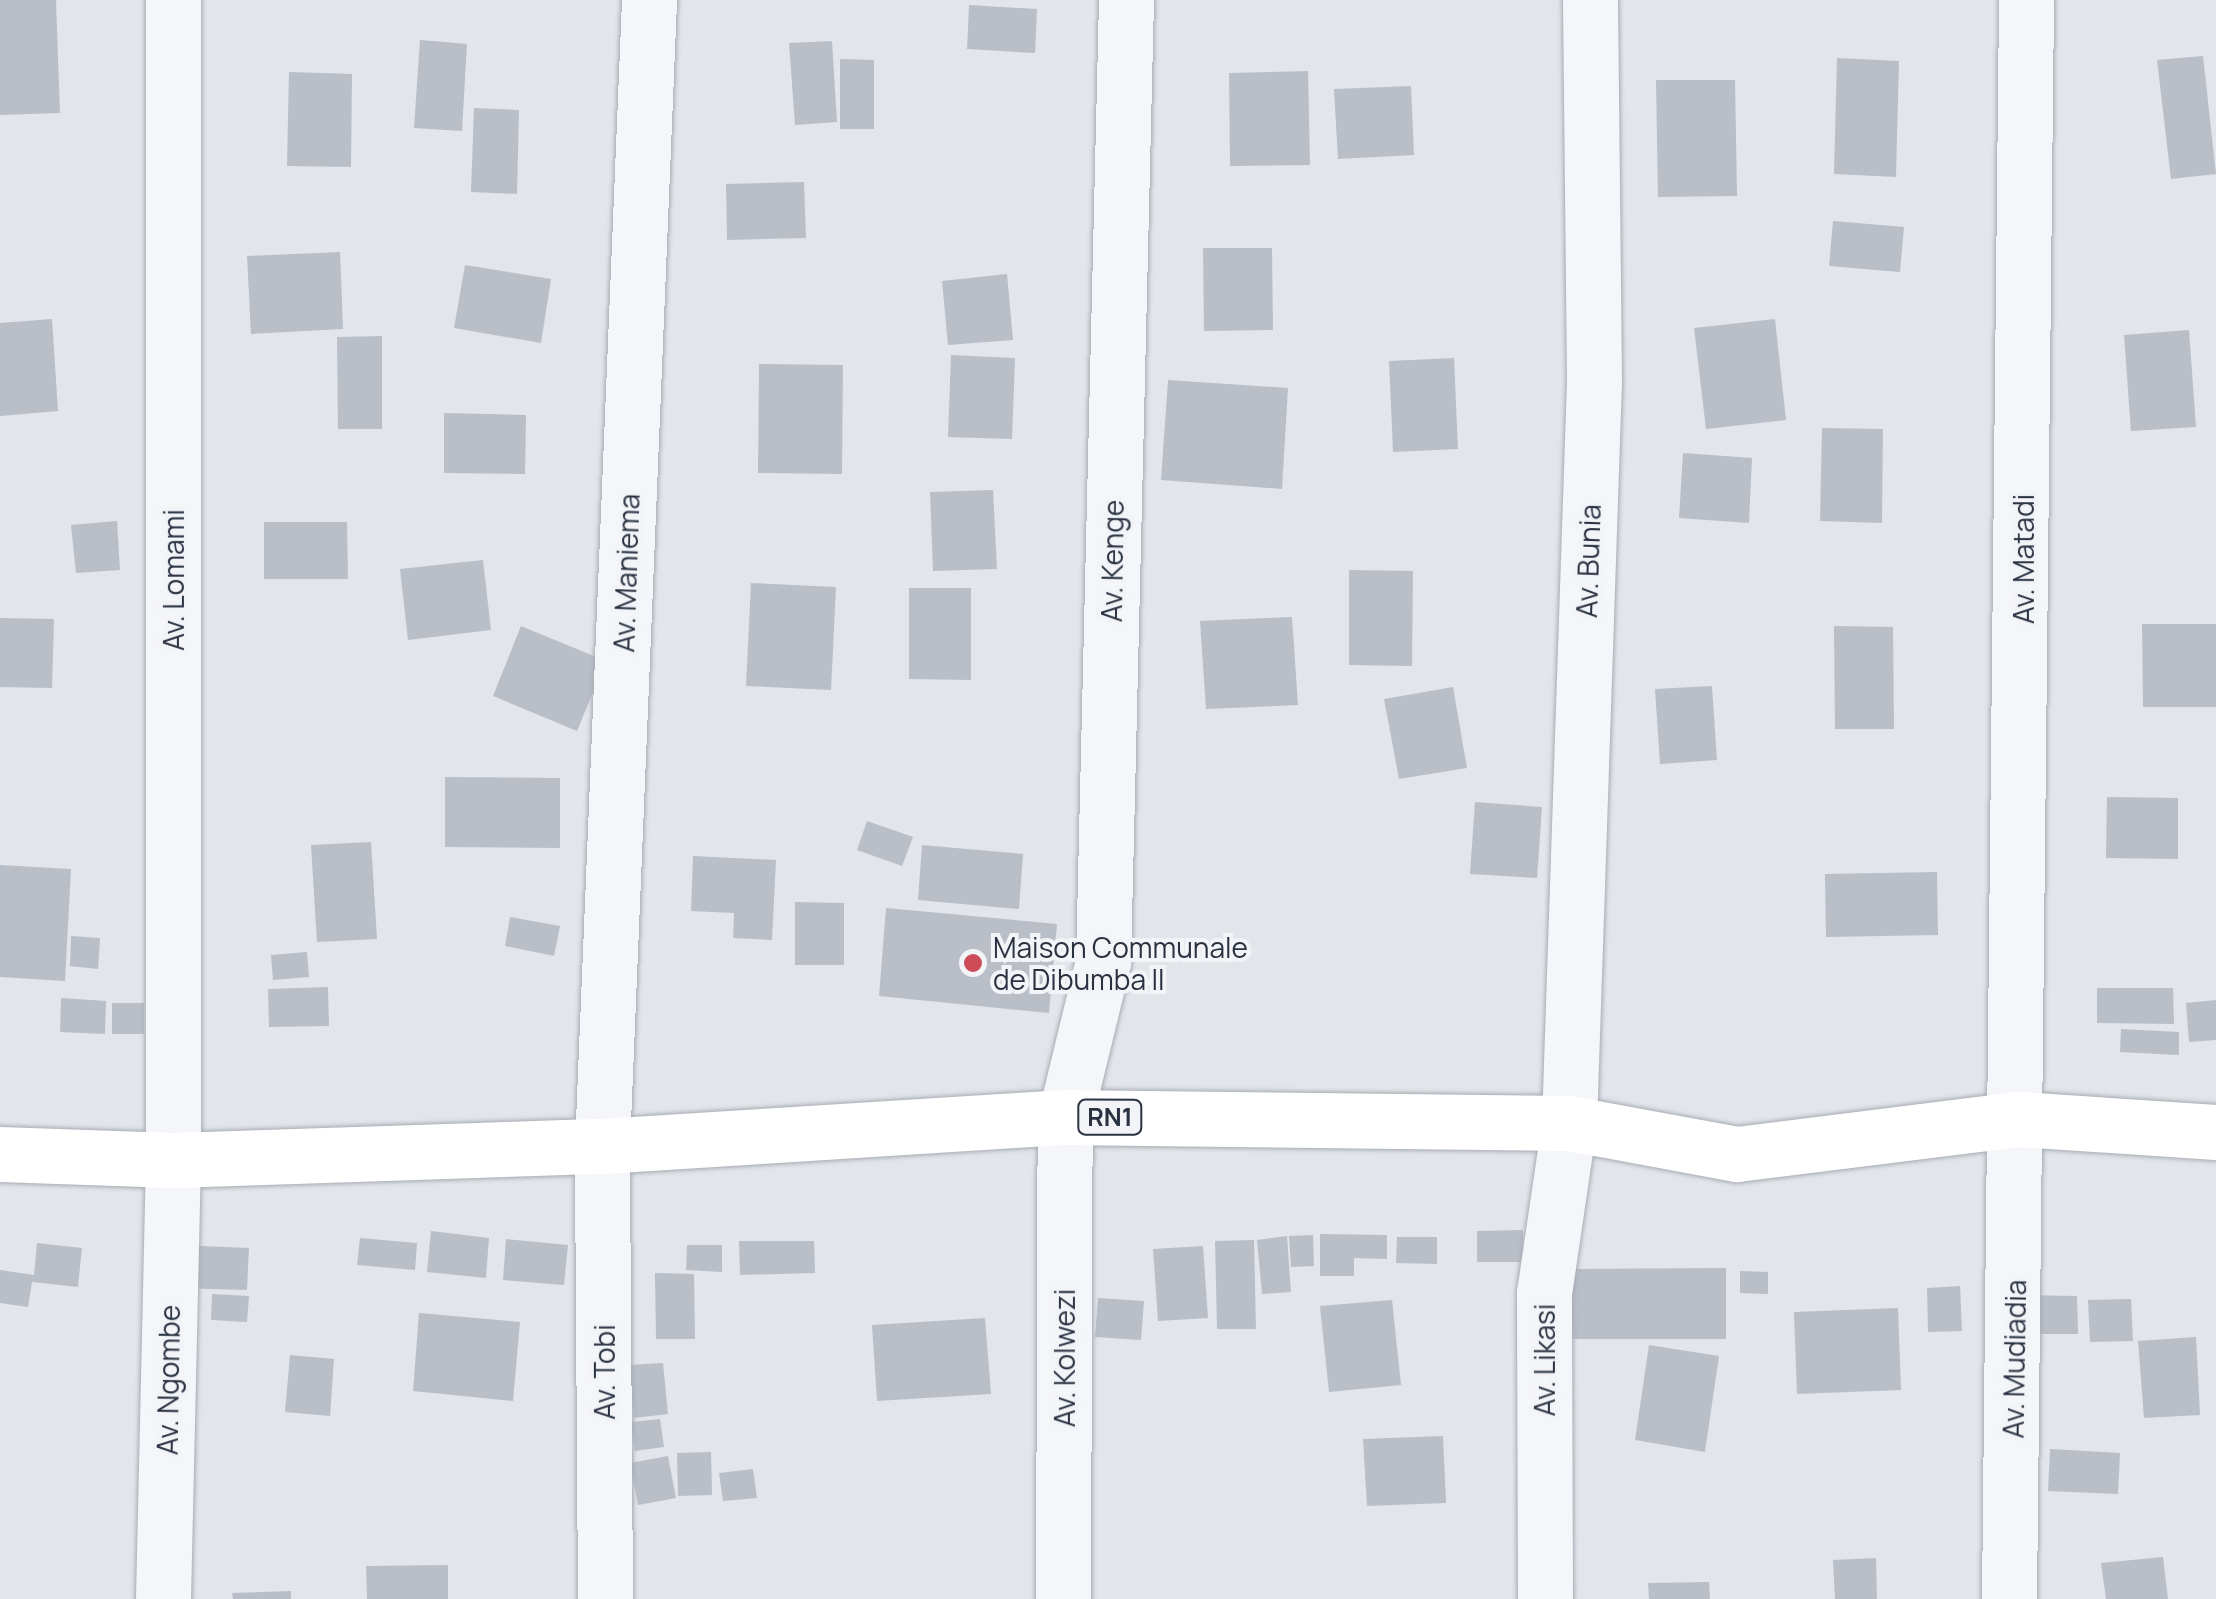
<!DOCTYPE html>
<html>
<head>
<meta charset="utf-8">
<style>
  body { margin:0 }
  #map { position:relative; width:2216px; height:1599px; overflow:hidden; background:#e2e5ea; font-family:Manrope,sans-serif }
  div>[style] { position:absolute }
  .building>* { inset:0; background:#babec7 }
  .roads { filter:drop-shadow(0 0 2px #a7acb4) drop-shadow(0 0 2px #a7acb4) }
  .street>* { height:55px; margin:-27.5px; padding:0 27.5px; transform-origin:27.5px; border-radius:27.5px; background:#f5f6f9 }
  .highway>* { height:55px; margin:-27.5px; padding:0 27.5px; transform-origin:27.5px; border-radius:27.5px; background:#fff }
  .dots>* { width:28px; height:28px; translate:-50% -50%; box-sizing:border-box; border:5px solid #f2f4f8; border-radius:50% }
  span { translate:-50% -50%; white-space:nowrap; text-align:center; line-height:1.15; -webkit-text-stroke:8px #f2f4f8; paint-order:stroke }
  .shield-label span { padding:2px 8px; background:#f2f4f8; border:2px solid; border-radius:8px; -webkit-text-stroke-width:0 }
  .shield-label { font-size:25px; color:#2a3242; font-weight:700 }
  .street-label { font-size:28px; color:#2a3242 }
  .poi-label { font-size:28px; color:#2a3242 }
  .left { translate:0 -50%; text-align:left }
</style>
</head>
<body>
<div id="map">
  <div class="building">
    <i style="clip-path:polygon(0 0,56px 0,60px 113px,0 115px)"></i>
    <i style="clip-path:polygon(969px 5px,1037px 9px,1035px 53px,967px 49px)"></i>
    <i style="clip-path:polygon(420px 40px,467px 44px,462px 131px,414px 128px)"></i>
    <i style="clip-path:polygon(832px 41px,837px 122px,795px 125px,789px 43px)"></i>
    <i style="clip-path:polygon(2203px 56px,2216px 174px,2171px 179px,2157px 60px)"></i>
    <i style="clip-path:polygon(1837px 58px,1899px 61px,1896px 177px,1834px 174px)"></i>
    <i style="clip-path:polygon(840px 59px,874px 60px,874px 129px,840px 129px)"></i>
    <i style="clip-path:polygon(1308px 71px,1310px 165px,1230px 166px,1229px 73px)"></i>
    <i style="clip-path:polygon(289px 72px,352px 74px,351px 167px,287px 166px)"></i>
    <i style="clip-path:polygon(1656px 80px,1735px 80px,1737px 196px,1658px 197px)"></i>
    <i style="clip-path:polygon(1411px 86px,1414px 155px,1338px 159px,1334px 89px)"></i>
    <i style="clip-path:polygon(474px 108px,519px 110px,517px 194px,471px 192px)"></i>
    <i style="clip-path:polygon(804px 182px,806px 238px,727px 240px,726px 184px)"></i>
    <i style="clip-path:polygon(1833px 221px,1904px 227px,1900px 272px,1829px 266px)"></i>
    <i style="clip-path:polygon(1203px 248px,1272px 248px,1273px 330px,1204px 331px)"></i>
    <i style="clip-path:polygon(340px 252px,343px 329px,251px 334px,247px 256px)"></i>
    <i style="clip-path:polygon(465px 265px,551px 279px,541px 343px,454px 328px)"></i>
    <i style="clip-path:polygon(1007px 274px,1013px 340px,948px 345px,942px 281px)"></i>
    <i style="clip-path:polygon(52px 319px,58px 411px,0 416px,0 323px)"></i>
    <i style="clip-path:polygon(1775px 319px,1786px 420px,1706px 429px,1694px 328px)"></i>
    <i style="clip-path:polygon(2189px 330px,2196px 427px,2131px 431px,2124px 335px)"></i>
    <i style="clip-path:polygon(382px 336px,382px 429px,338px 429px,337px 337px)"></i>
    <i style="clip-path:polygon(951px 355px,1015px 358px,1012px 439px,948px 437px)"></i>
    <i style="clip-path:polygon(1454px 358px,1458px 449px,1393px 452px,1389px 361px)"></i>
    <i style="clip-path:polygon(759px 364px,843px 365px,842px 474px,758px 473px)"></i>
    <i style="clip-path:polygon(1168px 380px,1288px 388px,1282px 489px,1161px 480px)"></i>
    <i style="clip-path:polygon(444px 413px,526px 415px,525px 474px,444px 473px)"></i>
    <i style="clip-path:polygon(1822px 428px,1883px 429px,1882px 523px,1820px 521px)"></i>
    <i style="clip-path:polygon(1683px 453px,1752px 458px,1749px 523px,1679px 518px)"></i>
    <i style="clip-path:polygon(993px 490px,997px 569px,933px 571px,930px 492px)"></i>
    <i style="clip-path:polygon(117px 521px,120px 570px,76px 573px,71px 525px)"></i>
    <i style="clip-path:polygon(264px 522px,347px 522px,348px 579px,264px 579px)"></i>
    <i style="clip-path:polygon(483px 560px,491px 630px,408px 640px,400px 569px)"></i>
    <i style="clip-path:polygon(1349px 570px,1413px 571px,1412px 666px,1349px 665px)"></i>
    <i style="clip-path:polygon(751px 583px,836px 587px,831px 690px,746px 686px)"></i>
    <i style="clip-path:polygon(909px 588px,971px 588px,971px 680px,909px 679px)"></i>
    <i style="clip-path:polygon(1292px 617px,1298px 705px,1206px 709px,1200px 621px)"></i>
    <i style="clip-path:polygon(0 618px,54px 619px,52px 688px,0 687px)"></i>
    <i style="clip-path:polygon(2142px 624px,2216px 624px,2216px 707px,2143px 707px)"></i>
    <i style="clip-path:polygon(521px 626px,606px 661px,577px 731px,493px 696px)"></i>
    <i style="clip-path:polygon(1834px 626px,1893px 627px,1894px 729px,1835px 729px)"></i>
    <i style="clip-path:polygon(1712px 686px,1717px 760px,1660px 764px,1655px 689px)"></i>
    <i style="clip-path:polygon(1453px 687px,1467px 768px,1399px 779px,1384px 699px)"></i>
    <i style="clip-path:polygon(445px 777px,560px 778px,560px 848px,445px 847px)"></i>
    <i style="clip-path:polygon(2107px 797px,2178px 798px,2178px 859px,2106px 858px)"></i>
    <i style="clip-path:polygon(1475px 802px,1542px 807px,1537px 878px,1470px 874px)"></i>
    <i style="clip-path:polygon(867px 821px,913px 837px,902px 866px,857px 850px)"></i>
    <i style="clip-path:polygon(371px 842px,377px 939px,317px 942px,311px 845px)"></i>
    <i style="clip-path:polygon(922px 845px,1023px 854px,1019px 909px,918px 900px)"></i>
    <i style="clip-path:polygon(693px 856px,776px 860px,772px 940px,733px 938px,734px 913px,691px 911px)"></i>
    <i style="clip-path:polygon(0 865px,71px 869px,65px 981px,0 977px)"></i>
    <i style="clip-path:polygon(1937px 872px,1938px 935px,1826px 937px,1825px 874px)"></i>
    <i style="clip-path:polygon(795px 902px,844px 903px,844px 965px,795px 965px)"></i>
    <i style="clip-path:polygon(886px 908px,1057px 924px,1049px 1013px,879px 996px)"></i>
    <i style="clip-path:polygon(510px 917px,560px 926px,554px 956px,505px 946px)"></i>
    <i style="clip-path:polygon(71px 936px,100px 938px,98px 969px,70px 966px)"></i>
    <i style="clip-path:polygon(307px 952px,309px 977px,273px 980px,271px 955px)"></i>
    <i style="clip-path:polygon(328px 987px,329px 1026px,269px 1027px,268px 989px)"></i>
    <i style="clip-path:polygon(2097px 988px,2173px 988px,2174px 1024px,2097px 1023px)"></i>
    <i style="clip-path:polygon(61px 998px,106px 1001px,105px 1034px,60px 1032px)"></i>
    <i style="clip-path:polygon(2216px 1000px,2216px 1040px,2189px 1042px,2186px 1003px)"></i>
    <i style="clip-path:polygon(112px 1003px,144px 1003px,144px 1034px,112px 1034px)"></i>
    <i style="clip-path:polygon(2121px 1029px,2179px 1032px,2179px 1055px,2120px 1052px)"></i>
    <i style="clip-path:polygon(1523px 1230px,1523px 1262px,1477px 1262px,1477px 1231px)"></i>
    <i style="clip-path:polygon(431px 1231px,489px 1238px,486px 1278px,427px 1272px)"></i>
    <i style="clip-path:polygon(1320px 1234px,1387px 1235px,1387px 1259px,1354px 1258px,1354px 1276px,1320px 1276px)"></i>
    <i style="clip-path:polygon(1313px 1235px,1314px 1266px,1291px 1267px,1289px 1236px)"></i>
    <i style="clip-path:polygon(1287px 1236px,1291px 1292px,1262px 1294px,1257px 1240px)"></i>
    <i style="clip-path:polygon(1397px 1237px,1437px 1237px,1437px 1264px,1396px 1263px)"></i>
    <i style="clip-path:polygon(360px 1238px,417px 1243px,415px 1270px,357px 1265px)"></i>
    <i style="clip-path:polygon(506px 1239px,568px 1245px,564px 1285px,503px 1280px)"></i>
    <i style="clip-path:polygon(1254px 1240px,1256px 1329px,1217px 1329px,1215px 1241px)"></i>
    <i style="clip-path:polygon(739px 1241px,814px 1241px,815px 1273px,740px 1275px)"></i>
    <i style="clip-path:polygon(37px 1243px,82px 1248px,78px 1287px,32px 1282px,28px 1307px,0 1303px,0 1270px,34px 1275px)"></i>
    <i style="clip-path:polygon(176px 1245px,249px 1248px,247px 1290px,174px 1288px)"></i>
    <i style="clip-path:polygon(687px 1245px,722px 1245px,722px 1272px,686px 1270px)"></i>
    <i style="clip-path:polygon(1203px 1246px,1208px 1318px,1158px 1321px,1153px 1249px)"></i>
    <i style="clip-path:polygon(1726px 1268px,1726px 1339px,1564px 1339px,1564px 1269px)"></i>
    <i style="clip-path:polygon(1740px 1271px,1768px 1272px,1768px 1294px,1740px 1293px)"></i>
    <i style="clip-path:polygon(655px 1273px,694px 1274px,695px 1339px,656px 1339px)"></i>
    <i style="clip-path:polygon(1960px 1286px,1962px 1331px,1928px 1332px,1927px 1288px)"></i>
    <i style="clip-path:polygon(212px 1294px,249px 1296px,247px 1322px,211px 1320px)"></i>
    <i style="clip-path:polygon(2020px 1295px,2077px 1296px,2078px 1334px,2020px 1334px)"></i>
    <i style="clip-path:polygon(1098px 1298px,1144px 1301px,1141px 1340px,1095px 1337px)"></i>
    <i style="clip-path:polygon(2131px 1299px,2133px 1341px,2090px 1342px,2088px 1300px)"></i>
    <i style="clip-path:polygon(1392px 1300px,1401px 1385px,1329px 1392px,1320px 1306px)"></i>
    <i style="clip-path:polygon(1898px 1308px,1901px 1390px,1797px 1394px,1794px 1312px)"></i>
    <i style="clip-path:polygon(419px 1313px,520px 1322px,513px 1401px,413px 1391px)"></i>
    <i style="clip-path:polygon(985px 1318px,991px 1394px,877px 1401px,872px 1325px)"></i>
    <i style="clip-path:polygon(2196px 1337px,2200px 1415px,2144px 1418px,2138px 1341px)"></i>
    <i style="clip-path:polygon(1649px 1345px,1719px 1356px,1705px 1452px,1635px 1440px)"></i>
    <i style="clip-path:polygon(290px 1355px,334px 1359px,330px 1416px,285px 1412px)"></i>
    <i style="clip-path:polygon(663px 1363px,668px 1414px,634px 1418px,629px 1365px)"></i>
    <i style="clip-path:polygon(660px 1419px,664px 1447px,635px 1451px,631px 1422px)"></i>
    <i style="clip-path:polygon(1443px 1436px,1446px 1503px,1367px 1506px,1363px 1439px)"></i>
    <i style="clip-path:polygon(2050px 1449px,2120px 1453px,2118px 1494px,2048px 1491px)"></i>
    <i style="clip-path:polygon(711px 1452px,712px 1495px,678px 1496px,677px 1453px)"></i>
    <i style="clip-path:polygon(668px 1456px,676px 1498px,638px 1505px,630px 1463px)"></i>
    <i style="clip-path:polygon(753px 1469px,757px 1498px,723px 1501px,719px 1473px)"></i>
    <i style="clip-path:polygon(2163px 1557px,2168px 1599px,2106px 1599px,2101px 1563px)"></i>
    <i style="clip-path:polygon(1876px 1558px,1877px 1599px,1835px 1599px,1833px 1560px)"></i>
    <i style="clip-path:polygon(448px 1565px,448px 1599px,367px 1599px,366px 1566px)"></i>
    <i style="clip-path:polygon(1709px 1582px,1710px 1599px,1649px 1599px,1648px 1583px)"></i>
    <i style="clip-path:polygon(291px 1591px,291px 1599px,233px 1599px,232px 1593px)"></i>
  </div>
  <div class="roads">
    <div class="street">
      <i style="left:163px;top:1599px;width:439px;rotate:-88.7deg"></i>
      <i style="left:173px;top:1160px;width:1160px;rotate:-90deg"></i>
      <i style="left:605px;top:1599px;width:453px;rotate:-90.4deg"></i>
      <i style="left:602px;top:1146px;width:1147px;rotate:-87.65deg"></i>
      <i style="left:1063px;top:1599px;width:482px;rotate:-89.8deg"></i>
      <i style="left:1065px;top:1117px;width:161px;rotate:-76.3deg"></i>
      <i style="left:1103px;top:961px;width:961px;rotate:-88.63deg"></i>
      <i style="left:1545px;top:1599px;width:306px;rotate:-90.2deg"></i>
      <i style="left:1544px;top:1293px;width:172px;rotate:-81.6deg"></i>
      <i style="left:1569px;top:1123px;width:742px;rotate:-88.07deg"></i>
      <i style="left:1594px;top:381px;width:381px;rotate:-90.6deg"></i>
      <i style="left:2009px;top:1599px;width:1599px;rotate:-89.39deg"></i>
    </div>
    <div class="highway">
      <i style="left:0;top:1154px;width:173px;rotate:2deg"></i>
      <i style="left:173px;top:1160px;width:429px;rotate:-1.9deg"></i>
      <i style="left:602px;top:1146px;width:464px;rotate:-3.6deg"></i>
      <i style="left:1065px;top:1117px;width:504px;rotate:0.68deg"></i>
      <i style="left:1569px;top:1123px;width:171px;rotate:10.5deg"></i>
      <i style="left:1737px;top:1154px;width:284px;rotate:-7.1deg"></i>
      <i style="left:2019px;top:1119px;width:197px;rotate:3.8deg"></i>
    </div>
  </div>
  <div class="dots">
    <i style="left:973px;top:963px;background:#cd4a57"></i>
  </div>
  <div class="shield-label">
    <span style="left:1110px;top:1117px">RN1</span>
  </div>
  <div class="street-label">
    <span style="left:2023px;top:559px;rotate:-90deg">Av. Matadi</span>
    <span style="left:1112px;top:561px;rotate:-89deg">Av. Kenge</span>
    <span style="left:1588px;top:561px;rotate:-88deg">Av. Bunia</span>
    <span style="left:626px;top:573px;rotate:-88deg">Av. Maniema</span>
    <span style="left:173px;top:580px;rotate:-90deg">Av. Lomami</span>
    <span style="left:1064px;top:1358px;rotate:-90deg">Av. Kolwezi</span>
    <span style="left:2014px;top:1359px;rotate:-89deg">Av. Mudiadia</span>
    <span style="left:1544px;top:1360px;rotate:-90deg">Av. Likasi</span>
    <span style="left:604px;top:1372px;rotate:-90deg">Av. Tobi</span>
    <span style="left:168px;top:1380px;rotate:-89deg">Av. Ngombe</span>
  </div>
  <div class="poi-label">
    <span class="left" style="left:993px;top:963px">Maison Communale<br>de Dibumba II</span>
  </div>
</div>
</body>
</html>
